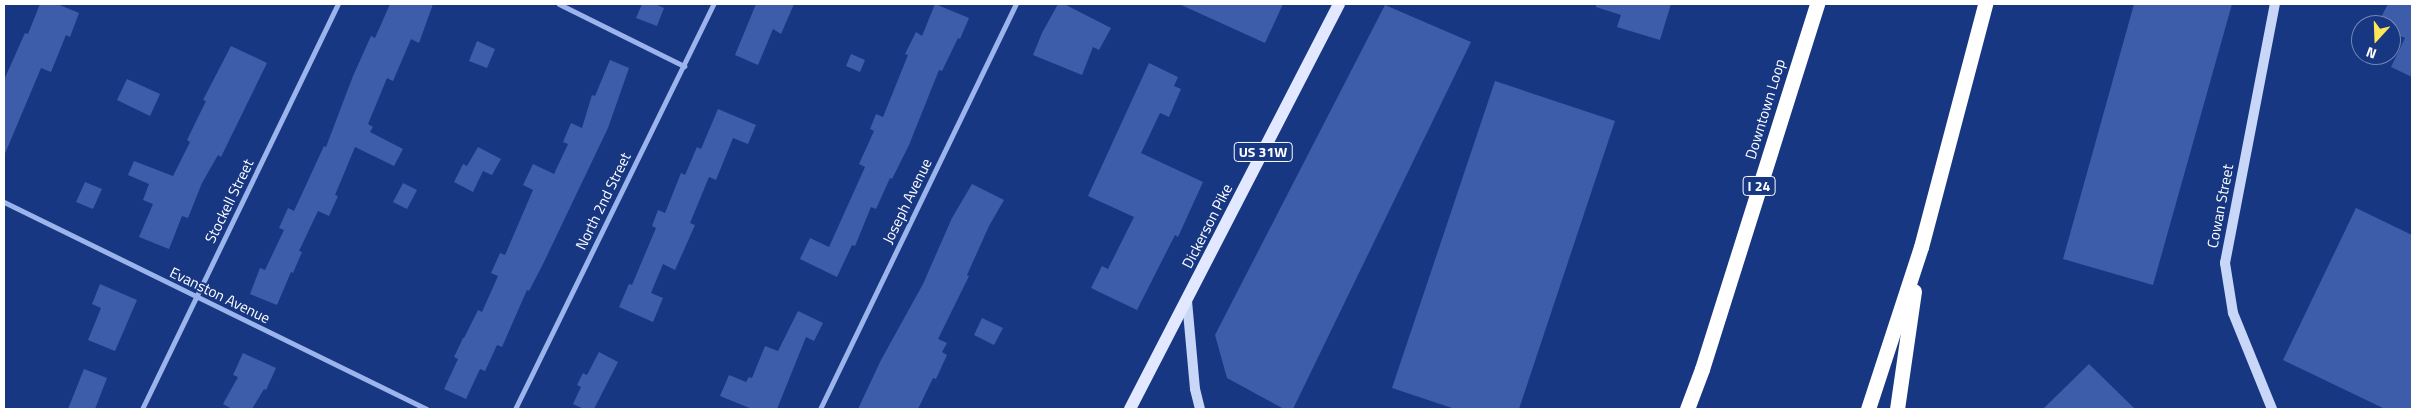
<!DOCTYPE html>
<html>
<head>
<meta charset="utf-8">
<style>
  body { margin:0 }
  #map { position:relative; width:2416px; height:413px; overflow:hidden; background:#183782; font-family:"Titillium Web",sans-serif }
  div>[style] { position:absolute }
  .building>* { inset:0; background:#3d5daa }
  .street>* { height:5px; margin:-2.5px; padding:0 2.5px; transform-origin:2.5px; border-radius:2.5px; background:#9cb4ec }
  .secondary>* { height:10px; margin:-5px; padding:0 5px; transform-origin:5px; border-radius:5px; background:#c8d6f8 }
  .primary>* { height:12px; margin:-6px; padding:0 6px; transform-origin:6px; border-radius:6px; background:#e1e8ff }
  .highway>* { height:15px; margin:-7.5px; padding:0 7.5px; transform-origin:7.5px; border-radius:7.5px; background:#fff }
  span { translate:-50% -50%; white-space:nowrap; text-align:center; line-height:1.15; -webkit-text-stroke:4px #183782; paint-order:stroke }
  .shield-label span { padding:1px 4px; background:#183782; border:1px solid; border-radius:4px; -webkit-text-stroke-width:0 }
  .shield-label { font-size:14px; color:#fff; font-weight:700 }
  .street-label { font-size:15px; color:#fff }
  .frame { position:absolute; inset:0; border:5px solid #fff; pointer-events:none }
  .north { position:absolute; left:2351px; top:15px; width:50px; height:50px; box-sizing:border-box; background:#183782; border:1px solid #7487b4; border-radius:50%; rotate:200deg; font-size:14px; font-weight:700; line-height:20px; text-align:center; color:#fff }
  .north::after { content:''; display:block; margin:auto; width:18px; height:22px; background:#ffe757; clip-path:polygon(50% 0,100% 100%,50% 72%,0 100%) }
</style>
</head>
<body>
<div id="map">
  <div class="building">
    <i style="clip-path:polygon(40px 4px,57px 4px,79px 13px,70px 37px,66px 35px,51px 72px,41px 68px,4px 156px,4px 80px,25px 33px,28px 34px)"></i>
    <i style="clip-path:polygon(390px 4px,433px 4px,419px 43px,411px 39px,393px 81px,387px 78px,368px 124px,373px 127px,370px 132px,403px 149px,394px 166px,355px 147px,335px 195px,338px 196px,329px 216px,318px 211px,299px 251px,302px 252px,293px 273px,291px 272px,277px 305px,250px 294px,260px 268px,265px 270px,284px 230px,279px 228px,288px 208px,294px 211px,324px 146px,326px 147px,353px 76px,371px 36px,375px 38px)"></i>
    <i style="clip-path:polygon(642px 4px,655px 4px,664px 8px,657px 26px,636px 18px)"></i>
    <i style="clip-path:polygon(756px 4px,794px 4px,781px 34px,773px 29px,758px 65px,735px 55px)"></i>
    <i style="clip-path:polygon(935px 4px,969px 18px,960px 39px,958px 38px,942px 71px,939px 70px,909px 145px,892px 179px,890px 178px,876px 209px,871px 207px,855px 246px,852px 245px,837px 277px,800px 259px,810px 238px,829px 247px,865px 167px,859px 164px,874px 131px,870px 129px,876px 114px,883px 117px,908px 55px,905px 54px,916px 32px,922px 36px)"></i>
    <i style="clip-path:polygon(1058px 4px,1064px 4px,1111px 28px,1099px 50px,1093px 47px,1082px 75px,1033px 55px,1042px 33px)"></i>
    <i style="clip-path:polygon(1179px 4px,1283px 4px,1265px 43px)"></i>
    <i style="clip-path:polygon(1596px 4px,1671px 4px,1660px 40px,1617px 27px,1621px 15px,1596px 7px)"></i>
    <i style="clip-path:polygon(2134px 4px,2232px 4px,2153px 285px,2063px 259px)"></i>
    <i style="clip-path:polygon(2388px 4px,2412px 4px,2412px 77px,2391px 67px,2405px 38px,2391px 32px,2391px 25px,2377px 25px)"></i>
    <i style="clip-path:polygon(1385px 5px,1471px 42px,1293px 409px,1284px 409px,1227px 378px,1215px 335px)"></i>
    <i style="clip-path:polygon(477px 41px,495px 49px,487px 68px,469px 61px)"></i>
    <i style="clip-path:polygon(231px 46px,267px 63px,221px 157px,218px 155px,202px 183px,188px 218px,182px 216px,169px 249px,139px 237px,153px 204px,143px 200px,149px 184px,128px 175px,134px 161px,173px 176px,190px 142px,187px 140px,206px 101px,203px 100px)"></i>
    <i style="clip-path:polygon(851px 54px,865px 60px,860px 72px,846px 66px)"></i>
    <i style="clip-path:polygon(610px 60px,629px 68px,608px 128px,543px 264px,529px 291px,527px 290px,502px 347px,497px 345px,485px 371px,480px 369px,466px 399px,444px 389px,458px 359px,454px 357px,463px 338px,464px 338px,478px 310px,482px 312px,498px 276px,491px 273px,500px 253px,505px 255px,533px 190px,523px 185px,533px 164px,554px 174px,568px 144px,563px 142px,571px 123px,582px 128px,592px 95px,595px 96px)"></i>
    <i style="clip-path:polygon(1149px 63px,1178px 77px,1174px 86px,1181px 89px,1169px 117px,1160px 113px,1141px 153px,1203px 182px,1178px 237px,1175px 235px,1137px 310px,1091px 288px,1102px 266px,1108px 269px,1134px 217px,1088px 196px)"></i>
    <i style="clip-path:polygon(127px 79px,160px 94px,150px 116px,117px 100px)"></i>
    <i style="clip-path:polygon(1495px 81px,1615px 121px,1519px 409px,1455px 409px,1392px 388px)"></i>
    <i style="clip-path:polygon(718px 109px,756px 125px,748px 144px,733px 138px,716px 180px,709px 177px,690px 223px,695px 225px,675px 270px,663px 264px,651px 293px,663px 298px,653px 322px,619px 307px,629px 284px,632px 285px,656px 228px,652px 226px,658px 210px,665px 213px,681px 173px,685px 175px,697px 147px,701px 149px)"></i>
    <i style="clip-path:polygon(478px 147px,501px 159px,492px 175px,483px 171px,473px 192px,454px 182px,463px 164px,467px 166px)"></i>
    <i style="clip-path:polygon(85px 182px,102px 189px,93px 209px,76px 202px)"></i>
    <i style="clip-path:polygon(403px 183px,417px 190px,407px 209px,393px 202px)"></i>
    <i style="clip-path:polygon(972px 184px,1004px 200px,989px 226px,967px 275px,969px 276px,938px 339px,947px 343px,942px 352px,947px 355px,936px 379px,933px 378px,918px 409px,858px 409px,881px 360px,923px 284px,952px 218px)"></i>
    <i style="clip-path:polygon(2356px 208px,2412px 235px,2412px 409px,2385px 409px,2283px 360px)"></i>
    <i style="clip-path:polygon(100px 284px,137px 300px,115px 351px,88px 340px,101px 308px,92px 304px)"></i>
    <i style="clip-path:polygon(798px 311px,823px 323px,814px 341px,806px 337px,777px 409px,752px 409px,720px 396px,729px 375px,746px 382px,749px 377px,752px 378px,765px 346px,778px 351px)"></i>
    <i style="clip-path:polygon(982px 318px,1003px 328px,994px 345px,974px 335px)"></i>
    <i style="clip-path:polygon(599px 352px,618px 362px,594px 409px,584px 409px,573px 404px,581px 387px,577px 385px,583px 373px,587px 375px)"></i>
    <i style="clip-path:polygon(243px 353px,276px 368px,266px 390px,264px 389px,252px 409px,232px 409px,223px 404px,238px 377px,233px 375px)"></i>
    <i style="clip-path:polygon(2089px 364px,2135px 409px,2043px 409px)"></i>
    <i style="clip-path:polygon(84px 369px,107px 378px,95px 409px,68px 409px)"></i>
  </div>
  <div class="street">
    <i style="left:559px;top:4px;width:140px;rotate:26.4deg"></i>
    <i style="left:4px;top:202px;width:470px;rotate:26.1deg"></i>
    <i style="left:142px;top:409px;width:450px;rotate:-64.2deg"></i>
    <i style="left:515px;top:409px;width:451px;rotate:-63.9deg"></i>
    <i style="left:820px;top:409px;width:450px;rotate:-64.2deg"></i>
  </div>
  <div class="secondary">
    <i style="left:1187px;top:301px;width:88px;rotate:84.8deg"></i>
    <i style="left:1195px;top:389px;width:21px;rotate:76deg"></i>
    <i style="left:2272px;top:409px;width:104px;rotate:-112.1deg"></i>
    <i style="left:2233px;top:313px;width:51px;rotate:-99.1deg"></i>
    <i style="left:2225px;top:263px;width:264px;rotate:-79.1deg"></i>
  </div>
  <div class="primary">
    <i style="left:1130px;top:409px;width:456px;rotate:-62.7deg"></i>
  </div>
  <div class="highway">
    <i style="left:1687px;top:409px;width:43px;rotate:-69.4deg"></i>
    <i style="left:1702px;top:369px;width:383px;rotate:-72.5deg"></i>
    <i style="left:1868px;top:409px;width:170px;rotate:-71.9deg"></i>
    <i style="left:1921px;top:247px;width:251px;rotate:-75.2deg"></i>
    <i style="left:1897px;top:409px;width:119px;rotate:-81.8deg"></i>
  </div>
  <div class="shield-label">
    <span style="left:1263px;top:152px">US 31W</span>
    <span style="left:1759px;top:186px">I 24</span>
  </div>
  <div class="street-label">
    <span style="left:1765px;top:109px;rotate:-73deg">Downtown Loop</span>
    <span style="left:229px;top:201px;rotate:-64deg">Stockell Street</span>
    <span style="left:603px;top:201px;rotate:-64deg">North 2nd Street</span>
    <span style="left:907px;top:201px;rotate:-64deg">Joseph Avenue</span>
    <span style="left:2220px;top:206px;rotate:-79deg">Cowan Street</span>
    <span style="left:1207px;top:226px;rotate:-63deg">Dickerson Pike</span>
    <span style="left:220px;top:295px;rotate:26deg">Evanston Avenue</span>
  </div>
  <div class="frame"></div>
  <div class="north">N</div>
</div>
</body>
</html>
